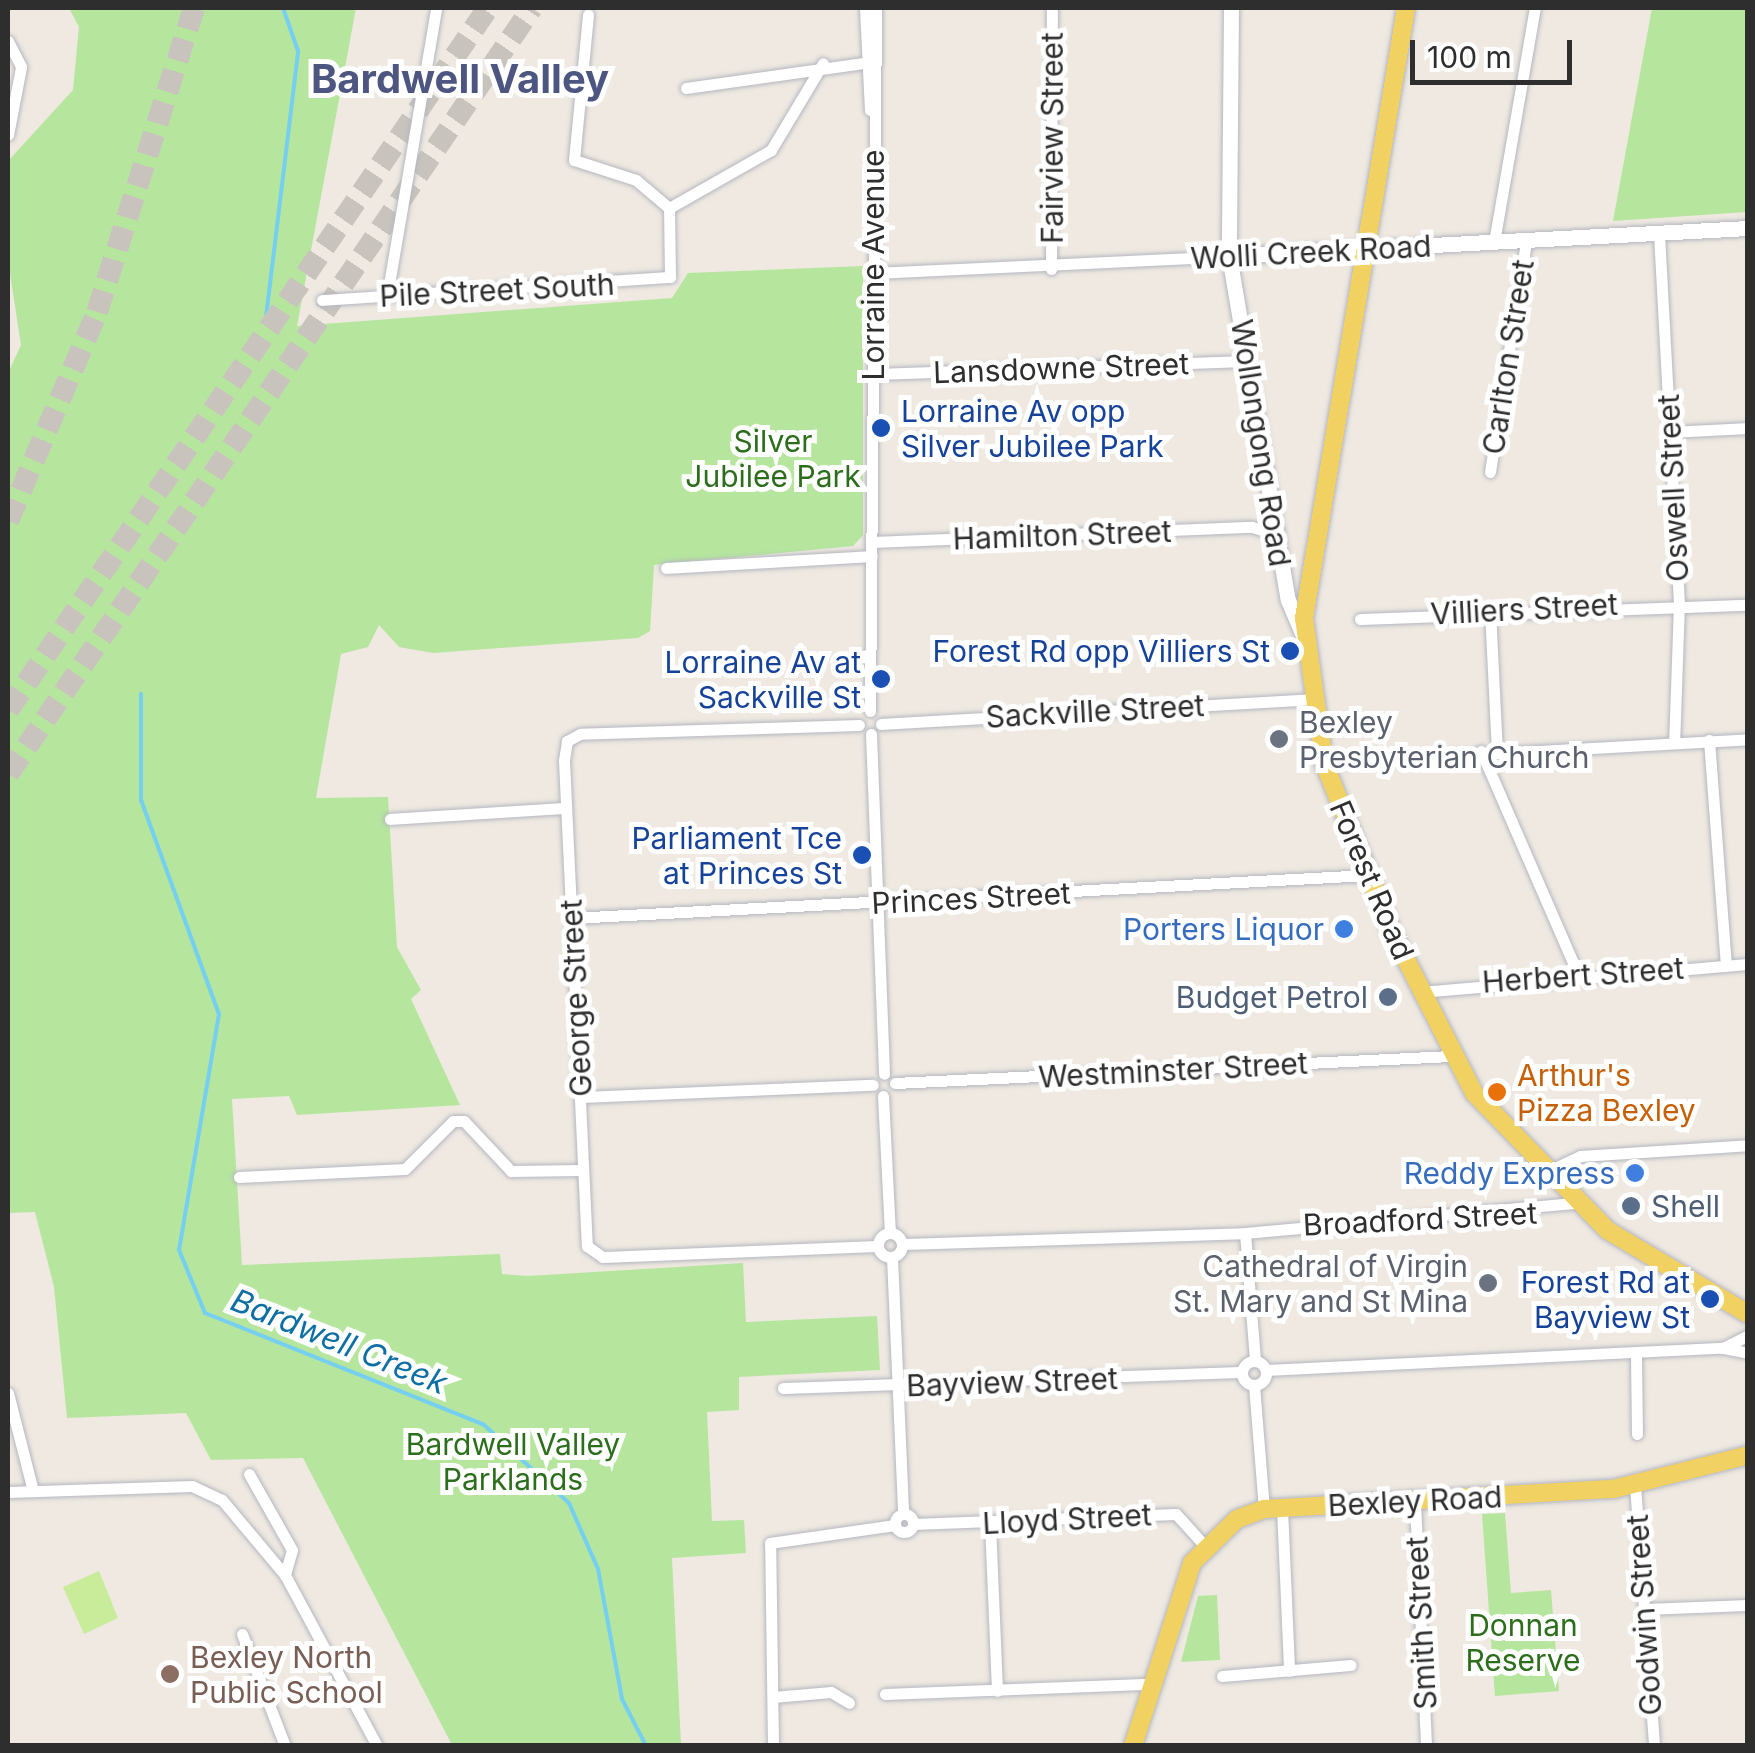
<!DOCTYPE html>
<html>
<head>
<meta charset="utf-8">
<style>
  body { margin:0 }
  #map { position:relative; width:1755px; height:1753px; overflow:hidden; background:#efe9e1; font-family:Inter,sans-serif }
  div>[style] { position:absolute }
  .green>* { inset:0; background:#b6e59e }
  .pitch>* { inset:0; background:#c9ec9a }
  .stream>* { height:4px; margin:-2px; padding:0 2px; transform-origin:2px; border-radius:2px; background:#75cff0 }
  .motorway-tunnel>* { height:22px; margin-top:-11px; transform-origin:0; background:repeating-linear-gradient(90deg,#c8c4bd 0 22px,transparent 0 33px) }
  .roads { filter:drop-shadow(0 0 2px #b4b7c1) drop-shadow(0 0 2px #b4b7c1) }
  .minor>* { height:11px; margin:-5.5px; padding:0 5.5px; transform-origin:5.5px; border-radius:5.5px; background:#fff }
  .minor>.ring { margin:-5.5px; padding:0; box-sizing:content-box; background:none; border:11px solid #fff; border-radius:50% }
  .tertiary>* { height:15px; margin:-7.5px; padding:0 7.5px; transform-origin:7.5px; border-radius:7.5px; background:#fff }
  .primary>* { height:18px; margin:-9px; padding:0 9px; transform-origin:9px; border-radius:9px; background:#f2d163 }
  .dots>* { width:28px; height:28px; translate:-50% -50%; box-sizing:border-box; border:5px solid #fff; border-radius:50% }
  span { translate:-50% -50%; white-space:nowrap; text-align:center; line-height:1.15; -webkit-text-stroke:10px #fff; paint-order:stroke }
  .street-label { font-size:30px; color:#2e2e2e }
  .transit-label { font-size:30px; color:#164399 }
  .left { translate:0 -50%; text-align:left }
  .right { translate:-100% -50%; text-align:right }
  .park-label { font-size:30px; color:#2c6e1b }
  .worship-label { font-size:30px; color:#5b616d }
  .shop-label { font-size:30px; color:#366cbe }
  .service-label { font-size:30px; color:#4e5e75 }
  .food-label { font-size:30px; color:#c56008 }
  .education-label { font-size:30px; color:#785e54 }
  .water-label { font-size:32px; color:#0d6fa3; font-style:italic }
  .district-label { font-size:40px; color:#4d5680; font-weight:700 }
  .frame { position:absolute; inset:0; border:10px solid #2e2e2e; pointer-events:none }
  .scale { position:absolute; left:1410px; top:40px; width:162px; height:45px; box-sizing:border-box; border:5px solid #2e2e2e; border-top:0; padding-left:12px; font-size:30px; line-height:35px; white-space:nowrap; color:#2e2e2e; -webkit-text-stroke:8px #fff; paint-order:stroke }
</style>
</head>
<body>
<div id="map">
  <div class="green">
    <i style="clip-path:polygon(69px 8px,356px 8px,297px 326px,672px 298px,688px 273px,863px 266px,863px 535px,853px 546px,654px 565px,650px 631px,638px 638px,433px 653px,399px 647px,379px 625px,368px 647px,341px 654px,316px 798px,388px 797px,397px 947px,421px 990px,411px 999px,460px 1105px,297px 1115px,289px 1096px,232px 1099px,242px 1265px,500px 1254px,502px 1274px,528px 1276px,743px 1263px,746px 1322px,877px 1316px,880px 1370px,739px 1377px,739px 1410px,707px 1412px,712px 1521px,744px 1520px,746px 1553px,672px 1558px,681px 1745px,452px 1745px,303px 1458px,211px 1460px,186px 1413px,67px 1418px,54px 1287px,35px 1212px,8px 1213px,8px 373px,21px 345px,8px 261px,8px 161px,73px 90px,79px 27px)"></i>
    <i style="clip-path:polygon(1652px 8px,1747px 8px,1747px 212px,1613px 221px)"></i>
    <i style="clip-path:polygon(1505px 1513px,1511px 1593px,1551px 1590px,1559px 1691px,1495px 1696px,1482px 1514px)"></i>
    <i style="clip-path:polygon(1217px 1595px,1220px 1660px,1181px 1662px,1198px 1596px)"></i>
  </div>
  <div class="pitch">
    <i style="clip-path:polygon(99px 1571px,118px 1618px,84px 1634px,63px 1587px)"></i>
  </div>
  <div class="stream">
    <i style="left:266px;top:317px;width:268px;rotate:-83.1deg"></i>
    <i style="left:298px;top:51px;width:46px;rotate:-109.2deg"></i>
    <i style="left:141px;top:694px;width:106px;rotate:90deg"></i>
    <i style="left:141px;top:800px;width:228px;rotate:70deg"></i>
    <i style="left:219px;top:1014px;width:239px;rotate:99.6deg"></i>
    <i style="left:179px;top:1250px;width:68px;rotate:67.6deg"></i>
    <i style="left:205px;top:1313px;width:299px;rotate:21.8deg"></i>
    <i style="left:483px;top:1424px;width:117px;rotate:42.6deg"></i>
    <i style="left:569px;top:1503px;width:72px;rotate:66.3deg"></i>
    <i style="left:598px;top:1569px;width:132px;rotate:79.5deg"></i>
    <i style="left:622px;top:1699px;width:53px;rotate:62.9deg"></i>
  </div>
  <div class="motorway-tunnel">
    <i style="left:8px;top:521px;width:227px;rotate:-66.9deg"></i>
    <i style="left:97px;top:312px;width:319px;rotate:-72.3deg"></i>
    <i style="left:8px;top:710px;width:850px;rotate:-55.64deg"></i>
    <i style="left:8px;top:774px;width:928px;rotate:-55.63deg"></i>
  </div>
  <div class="roads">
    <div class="minor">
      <i style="left:865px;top:8px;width:102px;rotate:87.2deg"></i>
      <i style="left:8px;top:41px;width:29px;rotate:63deg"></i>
      <i style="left:21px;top:67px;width:69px;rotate:100.8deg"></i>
      <i style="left:686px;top:88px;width:181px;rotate:-8deg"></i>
      <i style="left:669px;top:208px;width:117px;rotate:-29.6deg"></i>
      <i style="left:771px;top:150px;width:101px;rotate:-59.1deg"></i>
      <i style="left:1659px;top:234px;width:370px;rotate:86.9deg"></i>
      <i style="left:1679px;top:603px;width:140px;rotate:92deg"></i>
      <i style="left:1494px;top:242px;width:238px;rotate:-80.1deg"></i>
      <i style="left:1051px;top:269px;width:261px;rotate:-89.8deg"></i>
      <i style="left:874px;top:273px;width:355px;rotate:-2.7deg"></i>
      <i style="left:387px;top:296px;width:292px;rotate:-80.3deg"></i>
      <i style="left:322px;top:300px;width:349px;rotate:-3.8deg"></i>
      <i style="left:670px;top:277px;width:69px;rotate:-90.8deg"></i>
      <i style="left:669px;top:208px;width:43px;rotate:-139.7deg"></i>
      <i style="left:636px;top:180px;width:65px;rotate:-162.1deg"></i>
      <i style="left:574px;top:160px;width:146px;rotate:-84.5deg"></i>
      <i style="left:874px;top:374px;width:374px;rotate:-2deg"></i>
      <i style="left:1670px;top:432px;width:78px;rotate:-2.9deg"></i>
      <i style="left:1490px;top:472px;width:234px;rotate:-81.1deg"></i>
      <i style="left:872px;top:542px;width:380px;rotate:-2.3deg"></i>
      <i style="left:1252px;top:527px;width:24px;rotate:17deg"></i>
      <i style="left:666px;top:568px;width:206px;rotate:-3.3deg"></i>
      <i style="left:1490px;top:610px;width:141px;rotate:87.2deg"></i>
      <i style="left:1360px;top:619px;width:388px;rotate:-2.1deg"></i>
      <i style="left:870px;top:711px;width:703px;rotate:-89.51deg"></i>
      <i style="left:881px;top:724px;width:430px;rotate:-3.3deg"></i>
      <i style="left:859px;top:725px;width:279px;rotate:178.2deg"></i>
      <i style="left:580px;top:734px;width:15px;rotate:152deg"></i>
      <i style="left:567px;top:741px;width:20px;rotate:99deg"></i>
      <i style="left:564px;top:761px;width:486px;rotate:87.3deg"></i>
      <i style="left:587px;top:1246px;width:19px;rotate:35deg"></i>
      <i style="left:603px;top:1257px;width:274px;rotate:-2.3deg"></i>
      <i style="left:871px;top:734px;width:340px;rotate:87.8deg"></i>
      <i style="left:1709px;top:740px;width:226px;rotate:85.7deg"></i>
      <i style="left:1481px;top:751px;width:245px;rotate:66.5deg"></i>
      <i style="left:1324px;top:763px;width:425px;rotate:-3.2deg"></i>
      <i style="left:390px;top:819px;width:176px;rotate:-3.6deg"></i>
      <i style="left:572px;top:918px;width:798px;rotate:-3.09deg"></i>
      <i style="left:1420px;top:992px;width:329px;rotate:-4.9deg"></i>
      <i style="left:895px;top:1083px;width:558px;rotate:-2.78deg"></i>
      <i style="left:883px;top:1096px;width:136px;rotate:87.1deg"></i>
      <i style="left:582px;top:1097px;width:291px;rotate:-2.4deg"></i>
      <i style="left:1546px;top:1172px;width:38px;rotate:-25deg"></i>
      <i style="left:1580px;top:1156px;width:168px;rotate:-3.7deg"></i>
      <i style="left:239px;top:1177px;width:166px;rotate:-2.8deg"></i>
      <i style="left:405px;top:1169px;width:68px;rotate:-45deg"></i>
      <i style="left:453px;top:1121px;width:11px"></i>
      <i style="left:464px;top:1121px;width:69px;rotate:46.8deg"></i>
      <i style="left:511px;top:1171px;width:71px;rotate:-0.8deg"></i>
      <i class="ring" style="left:878px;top:1233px;width:13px;height:13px"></i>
      <i style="left:1245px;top:1233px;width:127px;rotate:85.5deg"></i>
      <i style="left:902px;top:1244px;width:343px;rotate:-1.8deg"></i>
      <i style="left:1245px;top:1233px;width:333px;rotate:-5.2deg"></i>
      <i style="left:892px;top:1257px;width:257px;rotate:87.5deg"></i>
      <i style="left:1723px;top:1348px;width:25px;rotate:11deg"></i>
      <i style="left:1636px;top:1355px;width:79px;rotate:89.3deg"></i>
      <i class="ring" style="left:1242px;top:1361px;width:13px;height:13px"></i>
      <i style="left:1266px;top:1370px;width:458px;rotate:-2.8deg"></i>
      <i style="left:1723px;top:1348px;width:28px;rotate:-27deg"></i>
      <i style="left:1254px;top:1385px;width:124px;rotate:85.4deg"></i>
      <i style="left:783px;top:1388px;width:458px;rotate:-2deg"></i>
      <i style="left:8px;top:1393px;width:101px;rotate:75.7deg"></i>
      <i style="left:249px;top:1474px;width:87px;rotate:60.5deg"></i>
      <i style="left:292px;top:1550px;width:26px;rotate:106deg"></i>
      <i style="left:1635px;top:1485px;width:262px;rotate:85.8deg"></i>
      <i style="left:8px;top:1492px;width:184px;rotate:-1.9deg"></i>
      <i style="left:192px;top:1486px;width:33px;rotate:25deg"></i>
      <i style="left:222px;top:1500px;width:98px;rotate:50deg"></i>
      <i style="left:285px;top:1575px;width:194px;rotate:61.7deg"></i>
      <i style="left:1415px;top:1502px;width:244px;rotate:87.4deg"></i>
      <i style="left:1282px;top:1508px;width:163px;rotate:87.5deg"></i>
      <i class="ring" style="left:895px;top:1514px;width:7px;height:7px"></i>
      <i style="left:990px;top:1523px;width:168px;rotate:87.6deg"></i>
      <i style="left:913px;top:1524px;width:263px;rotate:-2.2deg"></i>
      <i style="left:1176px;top:1514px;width:42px;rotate:47.9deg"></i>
      <i style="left:1644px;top:1609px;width:104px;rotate:-2.2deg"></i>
      <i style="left:242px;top:1634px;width:120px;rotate:69deg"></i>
      <i style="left:1222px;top:1676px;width:129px;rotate:-4.9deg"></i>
      <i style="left:885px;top:1694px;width:258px;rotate:-2.2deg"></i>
      <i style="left:773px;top:1697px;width:58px;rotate:-4.9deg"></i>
      <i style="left:831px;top:1692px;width:21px;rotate:31deg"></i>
      <i style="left:773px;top:1746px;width:203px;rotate:-90.8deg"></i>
      <i style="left:770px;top:1543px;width:126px;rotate:-8.2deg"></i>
    </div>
    <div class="tertiary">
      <i style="left:1231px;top:8px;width:248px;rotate:90.5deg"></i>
      <i style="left:1229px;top:256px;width:349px;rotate:80.3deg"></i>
      <i style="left:1288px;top:600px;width:38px;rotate:67deg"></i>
      <i style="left:1229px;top:256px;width:520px;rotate:-3.09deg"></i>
    </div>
    <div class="primary">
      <i style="left:1406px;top:8px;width:618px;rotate:99.49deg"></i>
      <i style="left:1304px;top:618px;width:146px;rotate:82.1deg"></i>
      <i style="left:1324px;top:763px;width:182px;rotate:68.1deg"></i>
      <i style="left:1392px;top:932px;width:181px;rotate:63deg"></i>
      <i style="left:1474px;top:1093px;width:191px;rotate:45.8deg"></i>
      <i style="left:1607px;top:1230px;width:164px;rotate:30.8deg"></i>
      <i style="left:1133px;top:1746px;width:192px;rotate:-72.1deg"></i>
      <i style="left:1192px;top:1563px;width:63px;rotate:-44.4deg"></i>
      <i style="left:1237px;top:1519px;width:29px;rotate:-20deg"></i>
      <i style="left:1264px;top:1509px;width:350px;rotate:-3.3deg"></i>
      <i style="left:1613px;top:1489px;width:139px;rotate:-14.1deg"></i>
    </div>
  </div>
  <div class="dots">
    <i style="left:881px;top:428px;background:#1a4fb4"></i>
    <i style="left:1290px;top:651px;background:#1a4fb4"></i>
    <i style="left:881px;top:679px;background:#1a4fb4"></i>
    <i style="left:1279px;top:739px;background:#6b7280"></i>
    <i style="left:862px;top:855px;background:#1a4fb4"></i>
    <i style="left:1344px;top:929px;background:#3f7fe0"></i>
    <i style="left:1388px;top:997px;background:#5c6f8a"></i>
    <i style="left:1497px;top:1092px;background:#e8710a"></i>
    <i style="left:1635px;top:1173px;background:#3f7fe0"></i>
    <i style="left:1631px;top:1206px;background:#5c6f8a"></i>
    <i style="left:1488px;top:1283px;background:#6b7280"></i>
    <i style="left:1710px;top:1299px;background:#1a4fb4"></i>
    <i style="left:170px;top:1674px;background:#8d6e63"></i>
  </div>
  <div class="street-label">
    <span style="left:1052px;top:138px;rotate:-90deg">Fairview Street</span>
    <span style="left:1311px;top:252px;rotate:-3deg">Wolli Creek Road</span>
    <span style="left:873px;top:265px;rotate:-90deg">Lorraine Avenue</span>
    <span style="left:497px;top:290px;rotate:-3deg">Pile Street South</span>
    <span style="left:1508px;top:357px;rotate:-81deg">Carlton Street</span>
    <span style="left:1061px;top:368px;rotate:-2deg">Lansdowne Street</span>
    <span style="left:1261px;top:443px;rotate:81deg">Wollongong Road</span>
    <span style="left:1673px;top:488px;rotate:-93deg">Oswell Street</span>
    <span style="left:1062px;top:535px;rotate:-2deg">Hamilton Street</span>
    <span style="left:1524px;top:609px;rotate:-3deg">Villiers Street</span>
    <span style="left:1095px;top:711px;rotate:-3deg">Sackville Street</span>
    <span style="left:1372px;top:880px;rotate:67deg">Forest Road</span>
    <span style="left:971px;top:898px;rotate:-3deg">Princes Street</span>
    <span style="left:1583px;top:975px;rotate:-4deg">Herbert Street</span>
    <span style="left:576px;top:998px;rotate:-93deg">George Street</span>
    <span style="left:1173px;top:1070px;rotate:-3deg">Westminster Street</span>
    <span style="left:1420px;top:1219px;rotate:-3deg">Broadford Street</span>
    <span style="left:1012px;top:1382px;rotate:-2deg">Bayview Street</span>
    <span style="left:1415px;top:1501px;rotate:-3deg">Bexley Road</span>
    <span style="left:1067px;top:1519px;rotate:-3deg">Lloyd Street</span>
    <span style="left:1644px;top:1615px;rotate:-94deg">Godwin Street</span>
    <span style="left:1421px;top:1623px;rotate:-93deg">Smith Street</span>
  </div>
  <div class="transit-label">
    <span class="left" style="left:901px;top:428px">Lorraine Av opp<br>Silver Jubilee Park</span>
    <span class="right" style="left:1270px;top:651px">Forest Rd opp Villiers St</span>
    <span class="right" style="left:861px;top:679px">Lorraine Av at<br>Sackville St</span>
    <span class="right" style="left:842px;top:855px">Parliament Tce<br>at Princes St</span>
    <span class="right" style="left:1690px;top:1299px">Forest Rd at<br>Bayview St</span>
  </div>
  <div class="park-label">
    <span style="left:773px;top:458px">Silver<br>Jubilee Park</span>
    <span style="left:513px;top:1461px">Bardwell Valley<br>Parklands</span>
    <span style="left:1523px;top:1642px">Donnan<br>Reserve</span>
  </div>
  <div class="worship-label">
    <span class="left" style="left:1299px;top:739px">Bexley<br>Presbyterian Church</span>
    <span class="right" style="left:1468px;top:1283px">Cathedral of Virgin<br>St. Mary and St Mina</span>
  </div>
  <div class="shop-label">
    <span class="right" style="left:1324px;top:929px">Porters Liquor</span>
    <span class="right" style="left:1615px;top:1173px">Reddy Express</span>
  </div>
  <div class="service-label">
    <span class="right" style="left:1368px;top:997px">Budget Petrol</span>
    <span class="left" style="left:1651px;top:1206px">Shell</span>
  </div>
  <div class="food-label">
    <span class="left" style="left:1517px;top:1092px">Arthur's<br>Pizza Bexley</span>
  </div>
  <div class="education-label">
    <span class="left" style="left:190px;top:1674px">Bexley North<br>Public School</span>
  </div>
  <div class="water-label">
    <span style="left:339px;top:1342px;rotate:22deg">Bardwell Creek</span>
  </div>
  <div class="district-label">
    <span style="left:460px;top:79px">Bardwell Valley</span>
  </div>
  <div class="frame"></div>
  <div class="scale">100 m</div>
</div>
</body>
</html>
